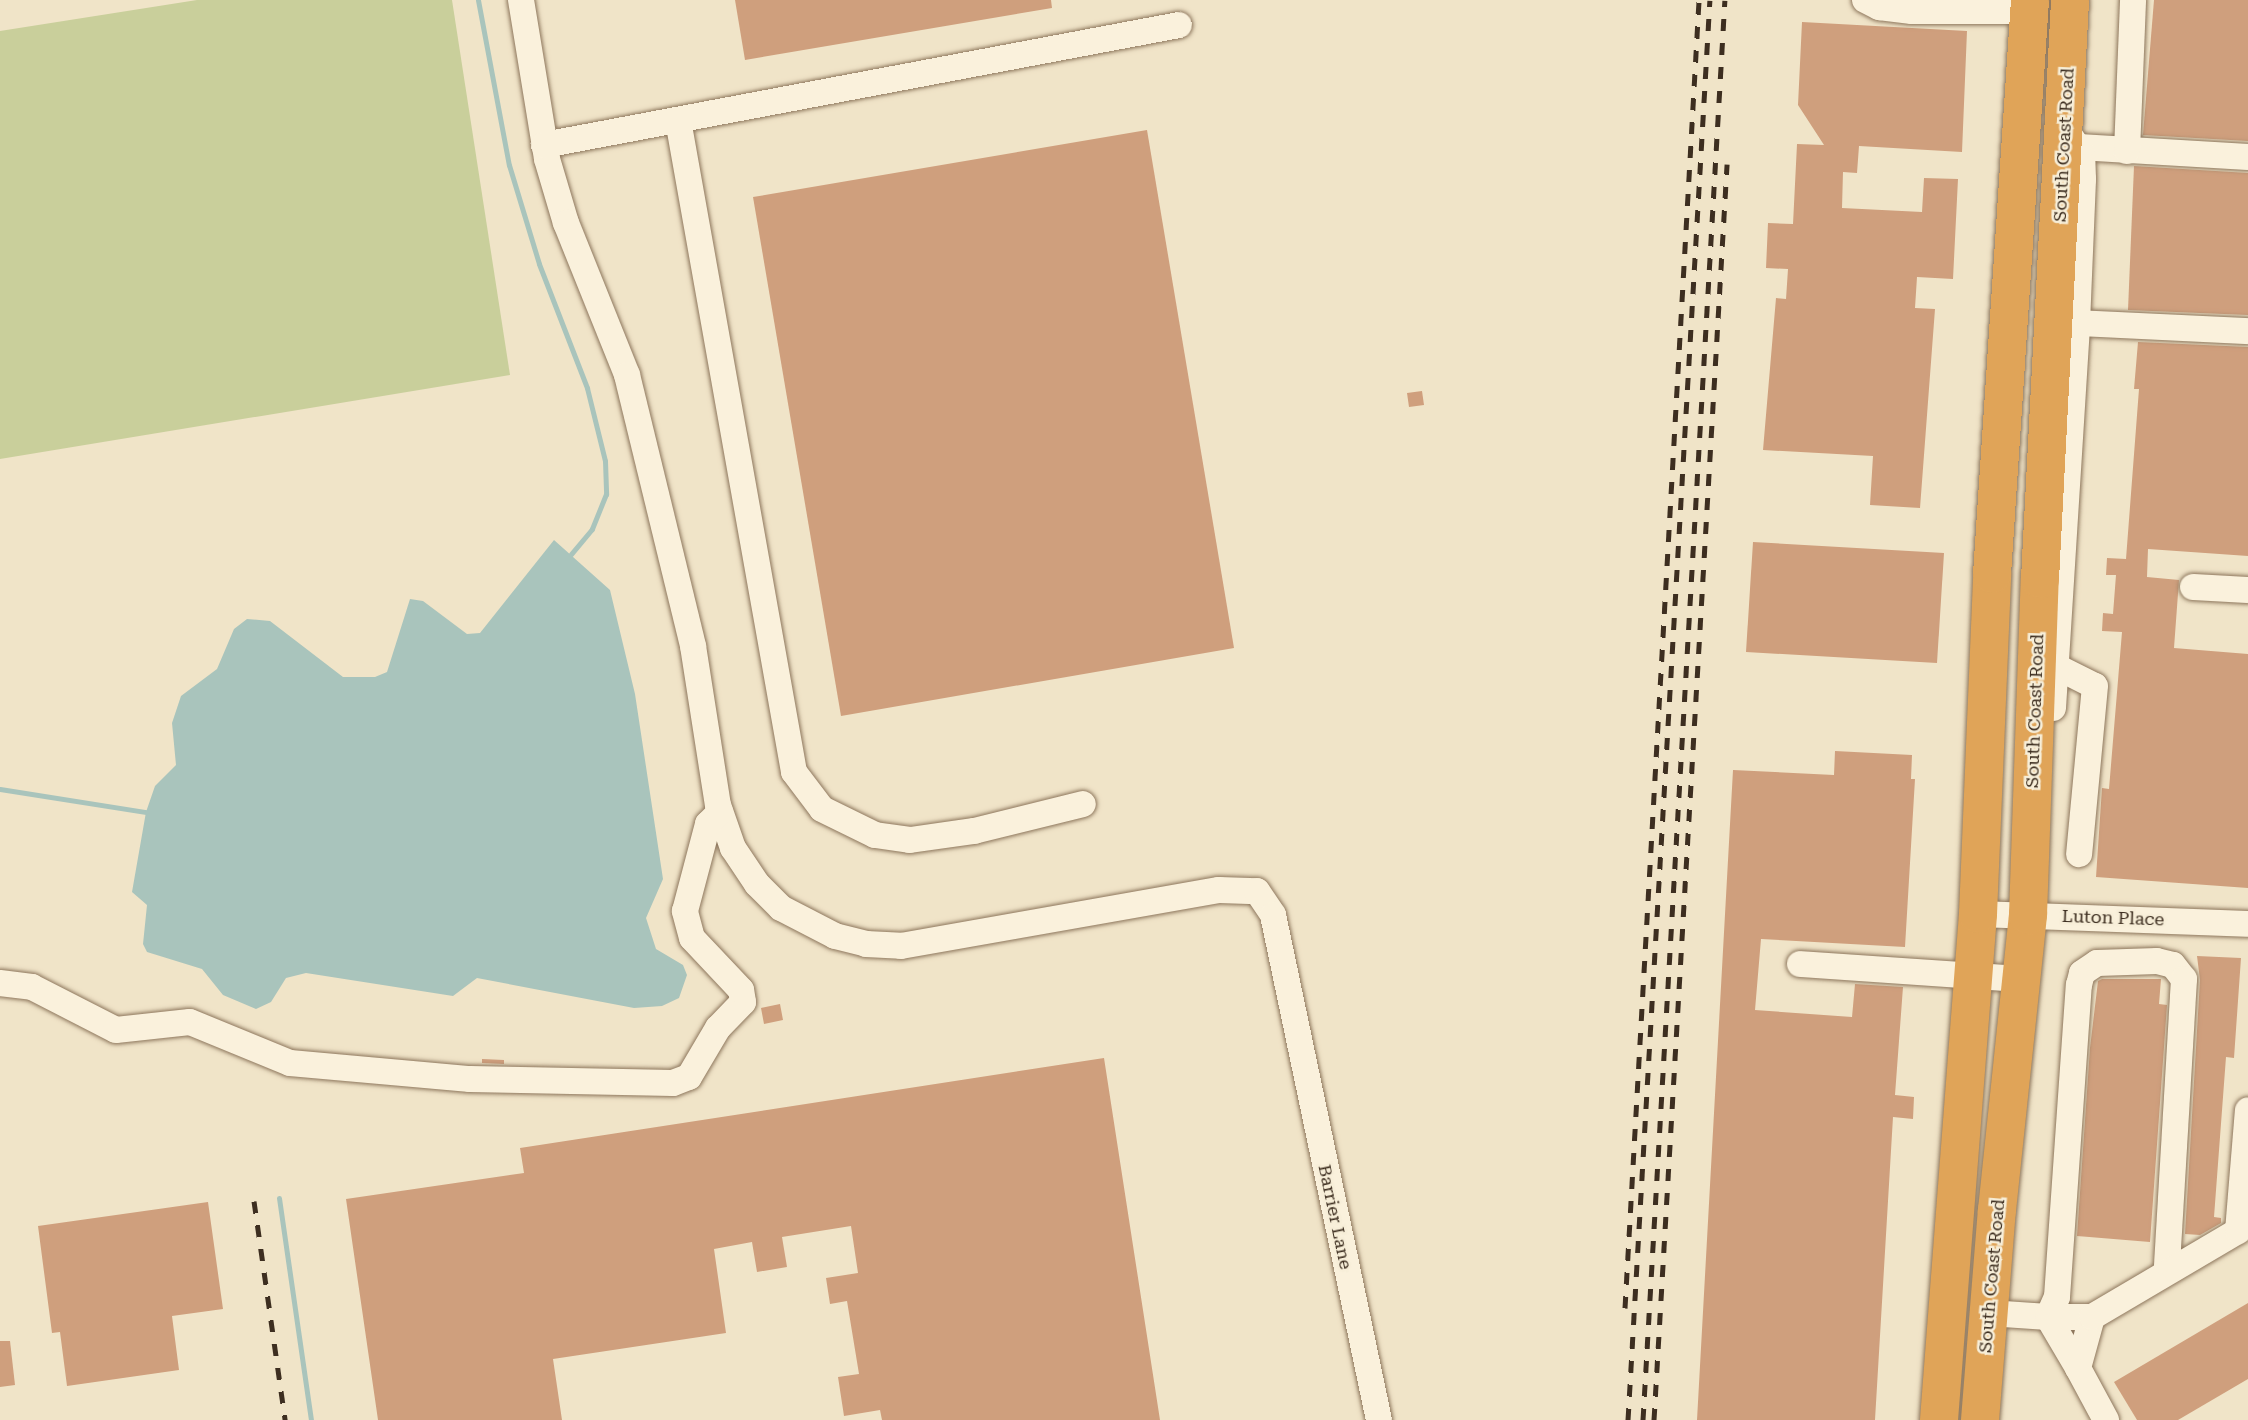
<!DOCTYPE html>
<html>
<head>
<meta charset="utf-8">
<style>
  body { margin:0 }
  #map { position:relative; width:2248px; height:1420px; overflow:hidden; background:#f0e4c8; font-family:"Roboto Serif",serif }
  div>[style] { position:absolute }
  .green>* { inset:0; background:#c9cf9b }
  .water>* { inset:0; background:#a9c4bc }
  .stream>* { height:5px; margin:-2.5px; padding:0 2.5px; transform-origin:2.5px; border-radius:2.5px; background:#a9c4bc }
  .building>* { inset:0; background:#cf9f7d }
  .roads { filter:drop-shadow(0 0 2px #8d765c) drop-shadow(0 0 2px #8d765c) }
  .minor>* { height:26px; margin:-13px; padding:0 13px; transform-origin:13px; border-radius:13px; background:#faf1dc }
  .highway>* { height:38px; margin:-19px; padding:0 19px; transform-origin:19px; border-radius:19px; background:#e0a458 }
  .rail>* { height:5px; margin-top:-2.5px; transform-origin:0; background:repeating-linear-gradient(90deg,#3d2e20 0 12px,transparent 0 24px) }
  span { translate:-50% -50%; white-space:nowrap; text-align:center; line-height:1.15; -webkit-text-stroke:5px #f7eed8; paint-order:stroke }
  .street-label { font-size:18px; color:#3d2e20 }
</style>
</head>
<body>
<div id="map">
  <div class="green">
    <i style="clip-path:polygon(197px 0,452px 0,510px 375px,0 459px,0 31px)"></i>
  </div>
  <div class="water">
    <i style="clip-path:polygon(554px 540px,610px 590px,635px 694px,663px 879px,646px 918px,656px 949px,683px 965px,687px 975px,679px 998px,662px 1006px,634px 1008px,477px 978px,453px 996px,306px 973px,286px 978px,271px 1002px,256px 1009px,223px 995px,202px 969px,147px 952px,143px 944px,147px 905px,132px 892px,146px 812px,155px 786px,176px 765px,172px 723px,181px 696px,217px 669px,234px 629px,247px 619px,270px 621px,343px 677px,375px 677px,387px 672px,410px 599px,423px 601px,467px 634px,480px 633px)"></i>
  </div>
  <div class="stream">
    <i style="left:478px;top:0;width:168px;rotate:79.4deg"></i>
    <i style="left:509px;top:165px;width:103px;rotate:73.1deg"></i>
    <i style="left:539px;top:264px;width:133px;rotate:68.8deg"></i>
    <i style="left:587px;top:388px;width:75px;rotate:76.1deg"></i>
    <i style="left:605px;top:461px;width:33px;rotate:88deg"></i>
    <i style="left:606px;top:494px;width:38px;rotate:112deg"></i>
    <i style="left:592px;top:529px;width:33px;rotate:130deg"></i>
    <i style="left:0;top:789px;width:148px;rotate:9deg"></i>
    <i style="left:279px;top:1198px;width:224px;rotate:81.8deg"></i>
  </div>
  <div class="building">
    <i style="clip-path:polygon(735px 0,1051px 0,1052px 8px,745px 60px)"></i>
    <i style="clip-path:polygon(2154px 0,2248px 0,2248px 141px,2143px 135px)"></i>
    <i style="clip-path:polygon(1802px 22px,1967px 31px,1962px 152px,1859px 146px,1857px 173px,1843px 172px,1842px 208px,1922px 212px,1924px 178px,1958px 179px,1953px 279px,1917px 277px,1915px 308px,1935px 309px,1920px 508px,1870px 505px,1873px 456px,1763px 450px,1776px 298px,1786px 299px,1788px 269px,1766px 268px,1768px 223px,1793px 224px,1797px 144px,1824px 145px,1798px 105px)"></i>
    <i style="clip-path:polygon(1147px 130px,1234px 648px,841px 716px,753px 197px)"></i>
    <i style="clip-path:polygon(2134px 166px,2248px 173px,2248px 315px,2128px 310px)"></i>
    <i style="clip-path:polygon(2138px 342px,2248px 347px,2248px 556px,2148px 549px,2147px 577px,2179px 580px,2174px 648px,2248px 654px,2248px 888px,2096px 877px,2102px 788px,2109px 789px,2122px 632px,2102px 631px,2103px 613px,2113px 614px,2116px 575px,2106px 575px,2107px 558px,2126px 559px,2139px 389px,2134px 389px)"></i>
    <i style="clip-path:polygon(1422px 391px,1424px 405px,1409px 407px,1407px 393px)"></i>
    <i style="clip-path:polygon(1753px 542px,1944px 553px,1937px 663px,1746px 652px)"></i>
    <i style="clip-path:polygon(1835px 751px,1912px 755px,1911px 779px,1915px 779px,1905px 947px,1761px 939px,1755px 1010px,1852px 1017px,1855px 984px,1903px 987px,1895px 1095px,1914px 1097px,1913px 1119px,1893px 1117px,1875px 1420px,1697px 1420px,1733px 770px,1834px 775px)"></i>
    <i style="clip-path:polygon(2197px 956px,2241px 958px,2234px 1058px,2226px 1057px,2214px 1217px,2221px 1218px,2221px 1223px,2200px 1235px,2185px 1234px,2200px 980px)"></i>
    <i style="clip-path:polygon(2102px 979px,2161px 979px,2159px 1004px,2167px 1005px,2150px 1242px,2077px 1236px,2090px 1048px,2098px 981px)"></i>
    <i style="clip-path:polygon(780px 1004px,783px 1020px,764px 1024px,761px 1008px)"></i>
    <i style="clip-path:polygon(1104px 1058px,1160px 1420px,882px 1420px,880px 1410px,844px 1416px,838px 1377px,859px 1374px,847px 1301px,830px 1304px,826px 1278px,858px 1273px,851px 1226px,782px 1237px,787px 1267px,757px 1272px,752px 1242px,714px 1249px,726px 1333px,553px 1359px,562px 1420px,378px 1420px,346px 1199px,524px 1173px,520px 1148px)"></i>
    <i style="clip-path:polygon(482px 1059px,504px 1060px,504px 1064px,482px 1063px)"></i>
    <i style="clip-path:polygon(208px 1202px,223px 1309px,172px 1316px,179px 1370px,67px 1386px,60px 1332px,52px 1333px,38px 1226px)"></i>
    <i style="clip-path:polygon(2248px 1303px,2248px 1379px,2178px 1420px,2137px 1420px,2114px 1382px)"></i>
    <i style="clip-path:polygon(0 1341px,10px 1341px,15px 1385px,0 1387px)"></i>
  </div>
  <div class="roads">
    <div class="minor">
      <i style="left:521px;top:0;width:161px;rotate:80.7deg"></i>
      <i style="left:547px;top:159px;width:67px;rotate:73.5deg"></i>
      <i style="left:566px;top:223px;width:164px;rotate:68.1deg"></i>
      <i style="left:627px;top:375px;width:279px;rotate:76.3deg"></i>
      <i style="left:693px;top:646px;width:161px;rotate:81.1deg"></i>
      <i style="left:718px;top:805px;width:46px;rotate:70.8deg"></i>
      <i style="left:733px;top:848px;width:43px;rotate:56.3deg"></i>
      <i style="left:757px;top:884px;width:34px;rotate:45deg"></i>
      <i style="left:781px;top:908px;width:61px;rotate:27.4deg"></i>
      <i style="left:835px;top:936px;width:32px;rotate:14deg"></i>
      <i style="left:866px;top:944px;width:35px;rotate:3deg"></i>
      <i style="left:901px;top:946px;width:323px;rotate:-10deg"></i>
      <i style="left:1219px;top:890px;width:38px;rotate:2deg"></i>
      <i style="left:1257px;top:891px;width:29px;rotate:56deg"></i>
      <i style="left:1273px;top:915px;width:516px;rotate:78.15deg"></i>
      <i style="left:1865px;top:0;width:16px;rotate:27deg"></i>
      <i style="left:1879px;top:7px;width:33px;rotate:7deg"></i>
      <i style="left:1912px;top:11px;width:118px"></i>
      <i style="left:678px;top:120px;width:662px;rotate:79.91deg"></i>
      <i style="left:794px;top:772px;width:46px;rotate:52.9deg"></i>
      <i style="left:822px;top:809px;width:59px;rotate:26.1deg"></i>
      <i style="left:875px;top:835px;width:35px;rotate:8deg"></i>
      <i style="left:910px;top:840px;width:65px;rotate:-8deg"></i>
      <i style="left:974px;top:831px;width:112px;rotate:-13.9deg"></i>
      <i style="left:544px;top:145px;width:646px;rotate:-10.7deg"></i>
      <i style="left:2079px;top:147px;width:169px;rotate:3.4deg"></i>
      <i style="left:2127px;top:151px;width:151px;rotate:-87.7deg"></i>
      <i style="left:2061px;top:323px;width:16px"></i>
      <i style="left:2077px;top:323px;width:144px;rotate:-87.6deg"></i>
      <i style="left:2083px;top:179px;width:26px;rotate:-92deg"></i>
      <i style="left:2082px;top:153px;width:29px;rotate:-125deg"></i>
      <i style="left:2193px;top:587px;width:55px;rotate:3.1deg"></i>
      <i style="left:2057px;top:667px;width:42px;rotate:26.6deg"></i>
      <i style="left:2095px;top:686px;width:169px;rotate:95.4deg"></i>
      <i style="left:2053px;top:708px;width:386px;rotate:-86.4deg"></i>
      <i style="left:2077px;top:323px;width:171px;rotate:2.7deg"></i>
      <i style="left:1978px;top:914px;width:270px;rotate:2.1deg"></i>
      <i style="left:1800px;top:964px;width:222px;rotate:3.9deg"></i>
      <i style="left:0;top:983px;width:32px;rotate:7deg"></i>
      <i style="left:32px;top:987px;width:94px;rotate:27.1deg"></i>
      <i style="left:116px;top:1030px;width:74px;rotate:-6.2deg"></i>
      <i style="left:190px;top:1022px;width:108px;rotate:22.3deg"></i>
      <i style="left:290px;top:1063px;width:181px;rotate:5.1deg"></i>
      <i style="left:470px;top:1079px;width:203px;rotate:1.1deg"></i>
      <i style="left:673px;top:1083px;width:17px;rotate:-21deg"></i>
      <i style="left:689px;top:1077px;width:57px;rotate:-59.4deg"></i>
      <i style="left:718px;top:1028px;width:36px;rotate:-46deg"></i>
      <i style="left:743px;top:1002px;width:12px;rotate:-99deg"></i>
      <i style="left:741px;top:990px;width:71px;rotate:-133.3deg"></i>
      <i style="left:692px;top:938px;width:28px;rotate:-105deg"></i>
      <i style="left:685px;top:911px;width:90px;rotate:-75.2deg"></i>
      <i style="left:708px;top:824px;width:17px;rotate:-45deg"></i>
      <i style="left:1989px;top:1313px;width:59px;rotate:3.9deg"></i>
      <i style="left:2048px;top:1317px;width:22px;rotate:-66deg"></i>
      <i style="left:2057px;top:1297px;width:313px;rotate:-86deg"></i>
      <i style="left:2079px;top:985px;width:12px;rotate:-76deg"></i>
      <i style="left:2082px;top:973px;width:18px;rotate:-34deg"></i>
      <i style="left:2097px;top:963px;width:60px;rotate:-1.9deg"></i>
      <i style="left:2157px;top:961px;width:16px;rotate:14deg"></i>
      <i style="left:2173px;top:965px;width:18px;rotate:52deg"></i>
      <i style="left:2184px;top:979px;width:290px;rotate:93.4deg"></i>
      <i style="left:2078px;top:1368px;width:59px;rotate:-120.5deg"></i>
      <i style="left:2048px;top:1317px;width:44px"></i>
      <i style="left:2106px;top:1420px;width:59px;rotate:-118.3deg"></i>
      <i style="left:2078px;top:1368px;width:53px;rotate:-74.6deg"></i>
      <i style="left:2092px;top:1317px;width:169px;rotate:-30.5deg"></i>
      <i style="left:2238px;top:1231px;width:121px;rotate:-85.3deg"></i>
    </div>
    <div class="highway">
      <i style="left:1939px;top:1420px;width:508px;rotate:-85.59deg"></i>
      <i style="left:1978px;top:914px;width:340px;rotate:-87.6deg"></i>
      <i style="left:1992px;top:574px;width:575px;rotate:-86.21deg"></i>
      <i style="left:1980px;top:1420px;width:211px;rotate:-85.4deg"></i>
      <i style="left:1997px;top:1210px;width:297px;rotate:-84deg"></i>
      <i style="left:2028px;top:915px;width:336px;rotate:-88deg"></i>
      <i style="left:2040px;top:579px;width:580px;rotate:-87.03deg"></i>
    </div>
  </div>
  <div class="rail">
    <i style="left:254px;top:1201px;width:221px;rotate:81.9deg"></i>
    <i style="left:1625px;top:1308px;width:1310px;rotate:-86.76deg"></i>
    <i style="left:1628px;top:1420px;width:1422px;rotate:-86.7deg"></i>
    <i style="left:1643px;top:1420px;width:1422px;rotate:-86.7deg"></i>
    <i style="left:1654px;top:1420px;width:1258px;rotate:-86.67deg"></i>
  </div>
  <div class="street-label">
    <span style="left:2064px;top:145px;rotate:-87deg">South Coast Road</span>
    <span style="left:2035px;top:711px;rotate:-88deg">South Coast Road</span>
    <span style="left:2113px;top:918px;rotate:2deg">Luton Place</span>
    <span style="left:1335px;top:1217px;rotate:78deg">Barrier Lane</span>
    <span style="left:1992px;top:1276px;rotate:-85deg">South Coast Road</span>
  </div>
</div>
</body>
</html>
